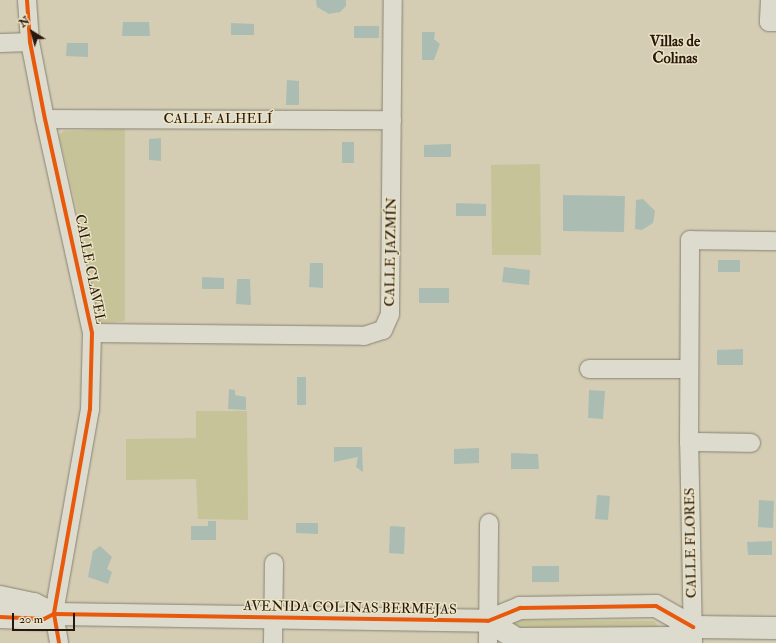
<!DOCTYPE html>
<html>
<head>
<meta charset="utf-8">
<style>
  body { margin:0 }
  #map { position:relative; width:776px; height:643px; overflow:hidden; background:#d4cdb3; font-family:"IM FELL Double Pica",serif }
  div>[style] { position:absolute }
  .green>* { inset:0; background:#c6c398 }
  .water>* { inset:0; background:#abbdb2 }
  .roads { filter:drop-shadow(0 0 1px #888273) drop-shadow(0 0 1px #888273) }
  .minor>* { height:18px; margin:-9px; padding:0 9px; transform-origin:9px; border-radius:9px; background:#dddbcd }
  .tertiary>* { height:22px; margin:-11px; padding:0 11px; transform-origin:11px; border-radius:11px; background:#dddbcd }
  .cycleway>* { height:4px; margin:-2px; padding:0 2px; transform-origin:2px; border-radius:2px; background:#e8590c }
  span { translate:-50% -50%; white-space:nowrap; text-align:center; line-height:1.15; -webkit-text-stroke:3px #ece4c5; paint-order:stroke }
  .street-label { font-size:14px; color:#27170c }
  .neighbourhood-label { font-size:15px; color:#27170c; font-weight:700 }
  .north { position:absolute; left:12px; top:12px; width:40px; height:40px; -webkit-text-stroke:3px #ece4c5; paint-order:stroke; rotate:323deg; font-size:11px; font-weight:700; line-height:16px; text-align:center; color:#27170c }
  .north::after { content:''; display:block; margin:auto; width:14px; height:18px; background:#27170c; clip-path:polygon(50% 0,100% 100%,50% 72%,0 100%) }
  .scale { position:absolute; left:12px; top:613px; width:63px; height:18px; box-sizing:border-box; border:2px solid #27170c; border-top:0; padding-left:5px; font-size:12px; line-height:14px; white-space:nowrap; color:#27170c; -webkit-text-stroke:3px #ece4c5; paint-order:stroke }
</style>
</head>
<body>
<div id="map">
  <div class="green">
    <i style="clip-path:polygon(125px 129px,125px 321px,97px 324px,87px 252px,59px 135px,64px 131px)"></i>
    <i style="clip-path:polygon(540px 164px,541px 255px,492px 255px,491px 165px)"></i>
    <i style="clip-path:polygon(196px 411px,247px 411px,248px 520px,198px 519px,196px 479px,126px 480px,126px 439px,196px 438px)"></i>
    <i style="clip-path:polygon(519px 620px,654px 621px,658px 626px,653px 630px,519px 628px,514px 625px)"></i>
  </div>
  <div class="water">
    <i style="clip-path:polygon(316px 0,346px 0,346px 6px,340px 12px,329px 14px,317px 7px)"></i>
    <i style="clip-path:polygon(123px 22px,149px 22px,150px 36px,122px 36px)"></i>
    <i style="clip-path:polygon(231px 23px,254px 24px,254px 35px,231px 35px)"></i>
    <i style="clip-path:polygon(354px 26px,379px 26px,379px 38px,354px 38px)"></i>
    <i style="clip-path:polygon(422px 32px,435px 32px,434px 39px,440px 44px,434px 60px,422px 60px)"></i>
    <i style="clip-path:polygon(67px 43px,88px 43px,88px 57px,66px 56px)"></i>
    <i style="clip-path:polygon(287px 80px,299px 81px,299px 105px,286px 105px)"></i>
    <i style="clip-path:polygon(161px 138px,161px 161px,149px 160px,149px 139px)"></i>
    <i style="clip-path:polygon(342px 142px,354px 142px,354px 163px,342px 163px)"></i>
    <i style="clip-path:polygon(451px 144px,451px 157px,424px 157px,424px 145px)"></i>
    <i style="clip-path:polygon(563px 195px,625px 196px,624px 232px,563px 231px)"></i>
    <i style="clip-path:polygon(643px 199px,655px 211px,653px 223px,642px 230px,635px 229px,636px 200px)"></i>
    <i style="clip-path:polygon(456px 203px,486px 204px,486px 216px,456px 216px)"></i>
    <i style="clip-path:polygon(718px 260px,740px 260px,740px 272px,718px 272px)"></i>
    <i style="clip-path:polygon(310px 263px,323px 263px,323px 288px,309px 287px)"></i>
    <i style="clip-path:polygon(504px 267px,530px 270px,529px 285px,502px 282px)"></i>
    <i style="clip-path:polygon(202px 277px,224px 278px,224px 289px,202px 289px)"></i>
    <i style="clip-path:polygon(237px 279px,250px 279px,251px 305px,236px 304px)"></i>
    <i style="clip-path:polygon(419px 288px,449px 288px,449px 303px,419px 303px)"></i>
    <i style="clip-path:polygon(743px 349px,743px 365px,717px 365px,717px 350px)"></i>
    <i style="clip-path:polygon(297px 377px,306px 377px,306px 405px,297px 405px)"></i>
    <i style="clip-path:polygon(229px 389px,235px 390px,235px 395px,246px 397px,246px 410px,228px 409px)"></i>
    <i style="clip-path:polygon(589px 390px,605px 391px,603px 419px,588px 418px)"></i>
    <i style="clip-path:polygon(334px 447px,362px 447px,363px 472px,356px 467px,358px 457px,334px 462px)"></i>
    <i style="clip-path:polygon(479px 448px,479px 463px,454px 464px,454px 449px)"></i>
    <i style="clip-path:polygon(511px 453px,538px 454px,539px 469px,511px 469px)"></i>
    <i style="clip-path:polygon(597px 495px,610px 496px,608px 520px,595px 519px)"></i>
    <i style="clip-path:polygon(759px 500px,774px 501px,773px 528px,758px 527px)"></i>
    <i style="clip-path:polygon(208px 521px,216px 521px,216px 540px,191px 540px,191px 526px,208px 526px)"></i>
    <i style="clip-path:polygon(296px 523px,318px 523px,318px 534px,296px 533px)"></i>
    <i style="clip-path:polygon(390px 526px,405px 527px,404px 554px,389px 553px)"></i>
    <i style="clip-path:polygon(772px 541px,772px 555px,748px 555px,747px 542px)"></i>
    <i style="clip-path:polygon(100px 546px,112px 557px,107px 569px,112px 572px,108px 584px,88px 577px,93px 551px)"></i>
    <i style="clip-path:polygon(532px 566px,559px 566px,559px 582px,532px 582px)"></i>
  </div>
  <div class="roads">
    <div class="minor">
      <i style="left:27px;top:0;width:42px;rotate:85.9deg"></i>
      <i style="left:30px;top:42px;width:78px;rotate:79deg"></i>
      <i style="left:45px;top:119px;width:219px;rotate:77.6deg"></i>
      <i style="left:92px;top:333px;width:76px;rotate:91.5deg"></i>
      <i style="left:90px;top:409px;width:208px;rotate:100deg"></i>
      <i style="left:54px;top:614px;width:29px;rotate:80deg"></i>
      <i style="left:770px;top:0;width:22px;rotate:93deg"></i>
      <i style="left:769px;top:22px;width:7px"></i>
      <i style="left:0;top:43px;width:30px;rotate:-2deg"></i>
      <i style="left:45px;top:119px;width:347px;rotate:0.2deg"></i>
      <i style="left:92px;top:333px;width:272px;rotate:0.6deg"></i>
      <i style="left:364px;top:336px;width:20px;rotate:-18deg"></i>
      <i style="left:383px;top:330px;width:17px;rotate:-66deg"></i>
      <i style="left:390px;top:314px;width:314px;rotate:-89.5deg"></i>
      <i style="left:589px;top:369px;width:100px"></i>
      <i style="left:689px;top:442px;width:62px;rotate:0.9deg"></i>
      <i style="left:273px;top:643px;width:80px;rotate:-89.3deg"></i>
      <i style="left:488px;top:643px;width:120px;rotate:-89.5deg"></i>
      <i style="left:693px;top:643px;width:201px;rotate:-91.1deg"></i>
      <i style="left:689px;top:442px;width:202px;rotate:-89.7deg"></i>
      <i style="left:690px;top:240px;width:86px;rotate:0.7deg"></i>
    </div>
    <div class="tertiary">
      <i style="left:0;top:597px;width:35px;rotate:12deg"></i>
      <i style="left:34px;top:604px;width:22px;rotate:27deg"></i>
      <i style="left:0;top:617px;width:44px;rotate:2.6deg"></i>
      <i style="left:44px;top:619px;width:11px;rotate:-27deg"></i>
      <i style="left:54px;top:614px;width:434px;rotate:0.9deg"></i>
      <i style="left:488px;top:621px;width:35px;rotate:-22deg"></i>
      <i style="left:520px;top:608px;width:136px;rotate:-0.8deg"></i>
      <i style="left:656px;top:606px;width:43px;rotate:29.6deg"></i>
      <i style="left:488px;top:621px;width:34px;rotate:32deg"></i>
      <i style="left:517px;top:639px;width:154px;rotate:-0.4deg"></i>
      <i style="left:671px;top:638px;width:25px;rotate:-27deg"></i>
      <i style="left:693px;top:627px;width:83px;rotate:0.7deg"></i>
    </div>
  </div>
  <div class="cycleway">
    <i style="left:27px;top:0;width:42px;rotate:85.9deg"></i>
    <i style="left:30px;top:42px;width:78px;rotate:79deg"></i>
    <i style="left:45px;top:119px;width:219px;rotate:77.6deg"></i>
    <i style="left:92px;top:333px;width:76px;rotate:91.5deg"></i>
    <i style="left:90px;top:409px;width:208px;rotate:100deg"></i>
    <i style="left:54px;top:614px;width:29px;rotate:80deg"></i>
    <i style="left:0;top:617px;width:44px;rotate:2.6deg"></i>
    <i style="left:44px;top:619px;width:11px;rotate:-27deg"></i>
    <i style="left:54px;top:614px;width:434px;rotate:0.9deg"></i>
    <i style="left:488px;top:621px;width:35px;rotate:-22deg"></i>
    <i style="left:520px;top:608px;width:136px;rotate:-0.8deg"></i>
    <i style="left:656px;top:606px;width:43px;rotate:29.6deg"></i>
  </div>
  <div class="street-label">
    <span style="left:218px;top:119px">CALLE ALHELÍ</span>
    <span style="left:391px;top:252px;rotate:-89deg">CALLE JAZMÍN</span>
    <span style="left:90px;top:269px;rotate:79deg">CALLE CLAVEL</span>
    <span style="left:691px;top:543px;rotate:-91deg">CALLE FLORES</span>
    <span style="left:350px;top:608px;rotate:1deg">AVENIDA COLINAS BERMEJAS</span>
  </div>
  <div class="neighbourhood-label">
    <span style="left:675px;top:50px">Villas de<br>Colinas</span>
  </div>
  <div class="north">N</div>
  <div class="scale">20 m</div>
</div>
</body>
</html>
